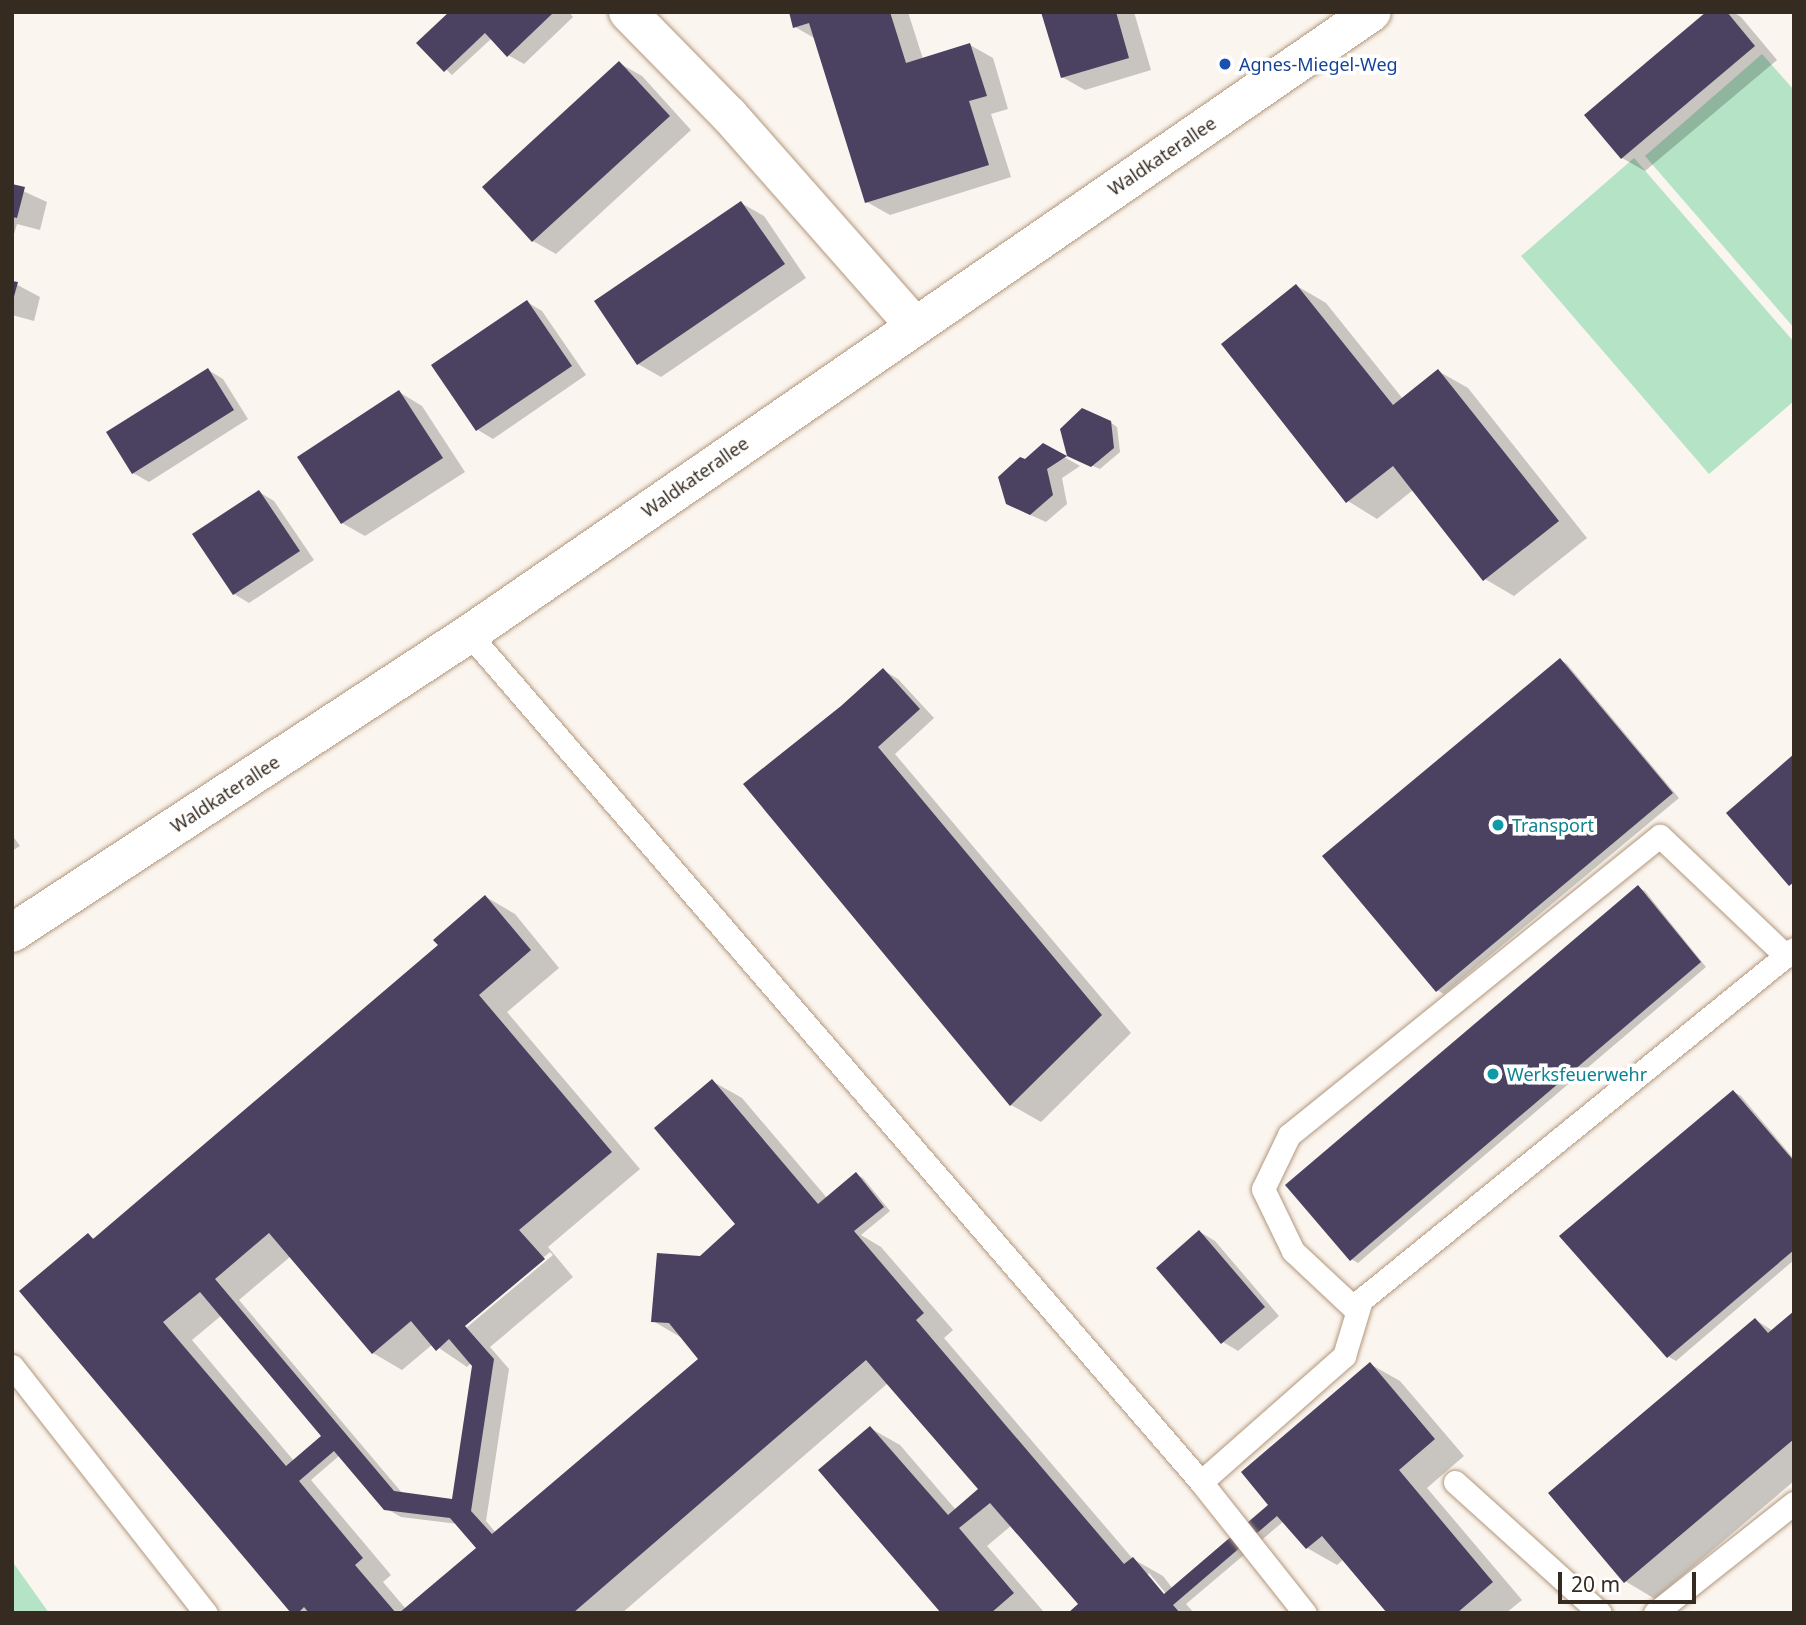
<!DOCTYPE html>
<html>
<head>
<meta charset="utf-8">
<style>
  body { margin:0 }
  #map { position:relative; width:1806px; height:1625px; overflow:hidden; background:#fbf5ef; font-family:"Noto Sans",sans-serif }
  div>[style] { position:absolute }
  .green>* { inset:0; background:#b5e3c6 }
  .shadow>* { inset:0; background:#0003 }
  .building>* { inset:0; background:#4a4260 }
  .roads { filter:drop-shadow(0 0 2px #b2977c) drop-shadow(0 0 2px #b2977c) }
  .lane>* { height:23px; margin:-11.5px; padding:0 11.5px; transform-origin:11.5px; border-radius:11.5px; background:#fff }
  .street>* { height:38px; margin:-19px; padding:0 19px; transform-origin:19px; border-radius:19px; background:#fff }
  .dots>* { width:19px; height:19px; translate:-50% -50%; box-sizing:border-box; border:4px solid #fff; border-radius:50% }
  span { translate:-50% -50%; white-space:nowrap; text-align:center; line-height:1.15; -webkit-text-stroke:7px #fff; paint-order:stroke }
  .transit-label { font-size:18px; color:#164399 }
  .left { translate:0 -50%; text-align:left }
  .street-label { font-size:18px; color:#362b20 }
  .culture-label { font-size:18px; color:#0d838f }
  .frame { position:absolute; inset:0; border:14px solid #362b20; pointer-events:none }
  .scale { position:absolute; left:1558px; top:1572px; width:138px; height:32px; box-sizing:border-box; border:4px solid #362b20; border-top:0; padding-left:9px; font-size:21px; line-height:24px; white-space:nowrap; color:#362b20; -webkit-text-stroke:5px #fff; paint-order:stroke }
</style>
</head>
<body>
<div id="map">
  <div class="green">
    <i style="clip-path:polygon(1762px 54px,1794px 90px,1794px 328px,1645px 156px)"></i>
    <i style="clip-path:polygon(1634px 158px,1794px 342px,1794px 401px,1709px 474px,1521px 256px)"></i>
    <i style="clip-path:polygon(12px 1561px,49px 1613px,12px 1613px)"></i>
  </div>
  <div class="shadow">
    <i style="clip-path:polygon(451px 12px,569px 12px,573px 17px,524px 64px,508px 55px,492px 38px,452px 75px,419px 43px)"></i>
    <i style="clip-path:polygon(790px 12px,908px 12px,923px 59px,970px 45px,993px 58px,1008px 109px,991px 114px,1011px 177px,890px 215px,867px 202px,816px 39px,795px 27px)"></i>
    <i style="clip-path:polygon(1043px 12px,1134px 12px,1151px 70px,1085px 90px,1062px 77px)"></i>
    <i style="clip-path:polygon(1709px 12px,1733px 12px,1741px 17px,1777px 60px,1645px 171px,1622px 158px)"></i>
    <i style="clip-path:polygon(619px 63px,642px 76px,691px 130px,556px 254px,533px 241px)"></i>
    <i style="clip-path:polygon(12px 186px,47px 202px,40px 230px,17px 224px,12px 241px)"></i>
    <i style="clip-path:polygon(741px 203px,764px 216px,806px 278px,661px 377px,638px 364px)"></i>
    <i style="clip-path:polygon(12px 282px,40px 297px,34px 321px,12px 315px)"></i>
    <i style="clip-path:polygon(1297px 286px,1326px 303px,1403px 399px,1438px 371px,1468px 388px,1587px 538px,1514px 596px,1485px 579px,1413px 490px,1377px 519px,1348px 501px)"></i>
    <i style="clip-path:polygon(527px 302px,542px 311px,586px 375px,493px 439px,478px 430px,433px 366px)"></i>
    <i style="clip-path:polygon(208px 370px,223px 379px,248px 419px,149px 482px,133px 473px,108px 433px)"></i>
    <i style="clip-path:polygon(399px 392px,422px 406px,465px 472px,365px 536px,342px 523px)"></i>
    <i style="clip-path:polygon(1110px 422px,1117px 427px,1120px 452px,1100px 469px,1069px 456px)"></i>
    <i style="clip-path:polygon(1043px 445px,1080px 466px,1062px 478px,1067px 504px,1046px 522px,1024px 512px,1026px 461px)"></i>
    <i style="clip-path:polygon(259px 492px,274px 501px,314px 560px,249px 603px,234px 594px)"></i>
    <i style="clip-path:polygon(1560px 660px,1567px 664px,1679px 798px,1444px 994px,1437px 990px)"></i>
    <i style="clip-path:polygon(883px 670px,898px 679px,934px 718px,895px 754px,1131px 1033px,1041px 1122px,1011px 1105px,745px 785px,842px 708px)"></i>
    <i style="clip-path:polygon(12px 835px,20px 846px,12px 851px)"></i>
    <i style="clip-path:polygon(1638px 887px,1645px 891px,1706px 967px,1358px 1263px,1351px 1259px)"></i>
    <i style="clip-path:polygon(evenodd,486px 897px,515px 914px,559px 968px,507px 1012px,640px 1169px,548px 1247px,573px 1277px,490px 1347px,509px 1369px,486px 1521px,496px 1533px,701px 1359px,682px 1338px,653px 1321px,701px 1258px,737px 1224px,712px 1081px,742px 1098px,827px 1198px,856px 1174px,863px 1178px,890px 1211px,861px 1235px,881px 1247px,953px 1330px,944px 1338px,1133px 1559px,1163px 1576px,1173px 1589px,1269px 1507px,1370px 1364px,1400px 1381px,1464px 1456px,1427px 1488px,1522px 1600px,1506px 1613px,1389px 1613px,1344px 1559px,1337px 1565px,1307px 1548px,1284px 1521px,1186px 1604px,1194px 1613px,1071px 1613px,1080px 1605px,1012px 1525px,987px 1546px,1043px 1611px,944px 1613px,870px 1428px,900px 1445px,956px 1510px,980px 1489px,888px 1383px,622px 1613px,293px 1613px,88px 1235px,95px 1239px,440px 945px,486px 897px,550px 1252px,553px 1255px,466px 1328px,460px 1328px,550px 1252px,486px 897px,291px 1256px,373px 1353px,402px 1370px,433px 1344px,467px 1367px,471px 1363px,473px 1365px,453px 1501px,403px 1494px,239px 1300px,291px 1256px,486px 897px,222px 1315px,329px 1442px,294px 1461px,192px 1340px,222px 1315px,486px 897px,340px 1455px,385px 1508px,401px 1517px,458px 1524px,478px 1548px,406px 1609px,383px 1582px,391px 1575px,311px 1480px,340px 1455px,486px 897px,1149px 1573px,1168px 1596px,1164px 1596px,1147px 1576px,1149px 1573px)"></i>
    <i style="clip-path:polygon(1734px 1092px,1741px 1096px,1794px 1159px,1794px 1260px,1676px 1361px,1669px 1357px)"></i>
    <i style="clip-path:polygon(1200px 1232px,1215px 1241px,1279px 1316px,1238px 1351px,1223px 1342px)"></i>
    <i style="clip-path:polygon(1794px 1314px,1794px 1481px,1655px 1599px,1625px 1581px,1756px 1320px,1773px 1331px)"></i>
  </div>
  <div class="building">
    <i style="clip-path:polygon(449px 12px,554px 12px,507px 57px,485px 33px,444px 72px,416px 43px)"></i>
    <i style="clip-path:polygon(789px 12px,890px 12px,906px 63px,970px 43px,987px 96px,969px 101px,989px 165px,865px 203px,809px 23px,793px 28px)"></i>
    <i style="clip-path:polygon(1041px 12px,1116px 12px,1129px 58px,1061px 78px)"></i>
    <i style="clip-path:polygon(1706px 12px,1727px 12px,1755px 46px,1621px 159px,1584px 115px)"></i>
    <i style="clip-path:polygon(619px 61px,670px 116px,532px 242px,482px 187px)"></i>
    <i style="clip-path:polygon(12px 184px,25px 187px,17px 218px,12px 217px)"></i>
    <i style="clip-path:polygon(741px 201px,785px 264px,637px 365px,594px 301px)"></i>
    <i style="clip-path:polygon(12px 281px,18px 282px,13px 300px,12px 300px)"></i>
    <i style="clip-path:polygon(1296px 284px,1393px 405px,1438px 369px,1559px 521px,1483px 581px,1393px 466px,1346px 503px,1221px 344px)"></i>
    <i style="clip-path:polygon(527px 300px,572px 366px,476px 431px,431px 365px)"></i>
    <i style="clip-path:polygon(208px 368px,234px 410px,132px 474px,106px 432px)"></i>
    <i style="clip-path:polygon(399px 390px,443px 458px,341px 524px,297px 457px)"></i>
    <i style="clip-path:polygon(1082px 408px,1111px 421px,1114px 448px,1091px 467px,1067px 456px,1060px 429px)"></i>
    <i style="clip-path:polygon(1043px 443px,1067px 456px,1047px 469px,1053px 495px,1030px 515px,1006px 504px,998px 477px,1020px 457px,1025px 459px)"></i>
    <i style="clip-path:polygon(259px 490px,300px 551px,233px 595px,192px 534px)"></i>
    <i style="clip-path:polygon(1560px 658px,1673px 793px,1436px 992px,1322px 856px)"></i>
    <i style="clip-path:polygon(883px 668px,920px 709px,878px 747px,1102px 1015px,1010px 1106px,743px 784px,841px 706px)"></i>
    <i style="clip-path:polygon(1794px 754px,1794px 882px,1789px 886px,1726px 813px)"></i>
    <i style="clip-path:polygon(1638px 885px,1701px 962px,1350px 1261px,1285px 1185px)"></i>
    <i style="clip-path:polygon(evenodd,485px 895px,531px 950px,479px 995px,612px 1152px,519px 1230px,545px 1259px,465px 1326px,494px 1359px,471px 1511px,492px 1534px,698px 1359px,669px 1323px,651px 1322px,657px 1253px,700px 1256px,735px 1224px,654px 1128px,712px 1079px,818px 1204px,856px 1172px,884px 1207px,854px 1231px,924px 1313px,916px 1320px,1124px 1564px,1133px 1557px,1164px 1594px,1268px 1505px,1241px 1472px,1370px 1362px,1435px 1439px,1399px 1470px,1493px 1582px,1457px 1613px,1387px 1613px,1322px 1536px,1306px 1549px,1277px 1516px,1173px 1605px,1180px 1613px,1068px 1613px,1078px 1604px,990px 1503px,959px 1528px,1014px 1593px,991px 1613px,941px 1613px,818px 1470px,870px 1426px,948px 1515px,978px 1489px,866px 1360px,573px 1613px,399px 1613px,476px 1548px,450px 1518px,384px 1510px,334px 1451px,299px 1481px,363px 1558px,355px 1565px,396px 1613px,309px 1613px,304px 1607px,298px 1613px,291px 1613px,19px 1291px,88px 1233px,93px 1239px,438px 945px,433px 940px,485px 895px,269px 1233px,372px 1354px,411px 1321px,436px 1351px,449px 1339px,472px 1366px,452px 1499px,394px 1491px,215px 1279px,269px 1233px,485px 895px,200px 1292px,321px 1436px,286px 1466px,163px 1322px,200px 1292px)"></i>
    <i style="clip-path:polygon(1733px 1090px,1794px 1161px,1794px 1250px,1667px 1358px,1559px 1236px)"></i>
    <i style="clip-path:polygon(1199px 1230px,1265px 1307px,1221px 1344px,1156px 1268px)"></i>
    <i style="clip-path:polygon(1794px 1311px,1794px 1439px,1624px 1583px,1548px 1493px,1755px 1318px,1768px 1333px)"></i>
  </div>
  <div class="roads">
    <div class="lane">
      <i style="left:469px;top:634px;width:1120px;rotate:49.2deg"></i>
      <i style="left:1201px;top:1482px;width:167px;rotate:51.6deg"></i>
      <i style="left:1357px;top:1311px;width:88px;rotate:-136.8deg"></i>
      <i style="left:1293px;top:1251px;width:69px;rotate:-115.8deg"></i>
      <i style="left:1263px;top:1189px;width:60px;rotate:-64.3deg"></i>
      <i style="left:1289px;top:1135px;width:476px;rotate:-38.9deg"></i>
      <i style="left:1660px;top:836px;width:174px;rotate:43.6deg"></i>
      <i style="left:12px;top:1366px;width:314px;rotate:51.9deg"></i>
      <i style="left:1201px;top:1482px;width:191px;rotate:-41.4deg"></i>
      <i style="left:1344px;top:1356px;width:59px;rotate:-73.1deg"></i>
      <i style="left:1361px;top:1300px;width:557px;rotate:-39.03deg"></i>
      <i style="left:1455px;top:1482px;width:195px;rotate:42.1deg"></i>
      <i style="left:1655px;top:1613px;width:177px;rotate:-38.4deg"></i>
    </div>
    <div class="street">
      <i style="left:628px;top:12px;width:144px;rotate:45.6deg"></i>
      <i style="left:729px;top:115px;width:280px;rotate:48.6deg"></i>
      <i style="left:12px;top:933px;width:546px;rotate:-33.2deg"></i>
      <i style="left:469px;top:634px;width:1096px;rotate:-34.56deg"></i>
    </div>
  </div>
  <div class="dots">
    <i style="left:1225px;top:64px;background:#1a4fb4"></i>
    <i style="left:1498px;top:825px;background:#0f9aa8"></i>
    <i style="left:1493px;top:1074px;background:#0f9aa8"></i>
  </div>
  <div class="transit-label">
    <span class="left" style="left:1239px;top:64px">Agnes-Miegel-Weg</span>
  </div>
  <div class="street-label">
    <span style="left:1162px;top:156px;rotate:-34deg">Waldkaterallee</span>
    <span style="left:695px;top:477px;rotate:-35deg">Waldkaterallee</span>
    <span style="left:225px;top:794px;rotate:-33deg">Waldkaterallee</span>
  </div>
  <div class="culture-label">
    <span class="left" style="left:1512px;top:825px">Transport</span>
    <span class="left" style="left:1507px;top:1074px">Werksfeuerwehr</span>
  </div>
  <div class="frame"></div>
  <div class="scale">20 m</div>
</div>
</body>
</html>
